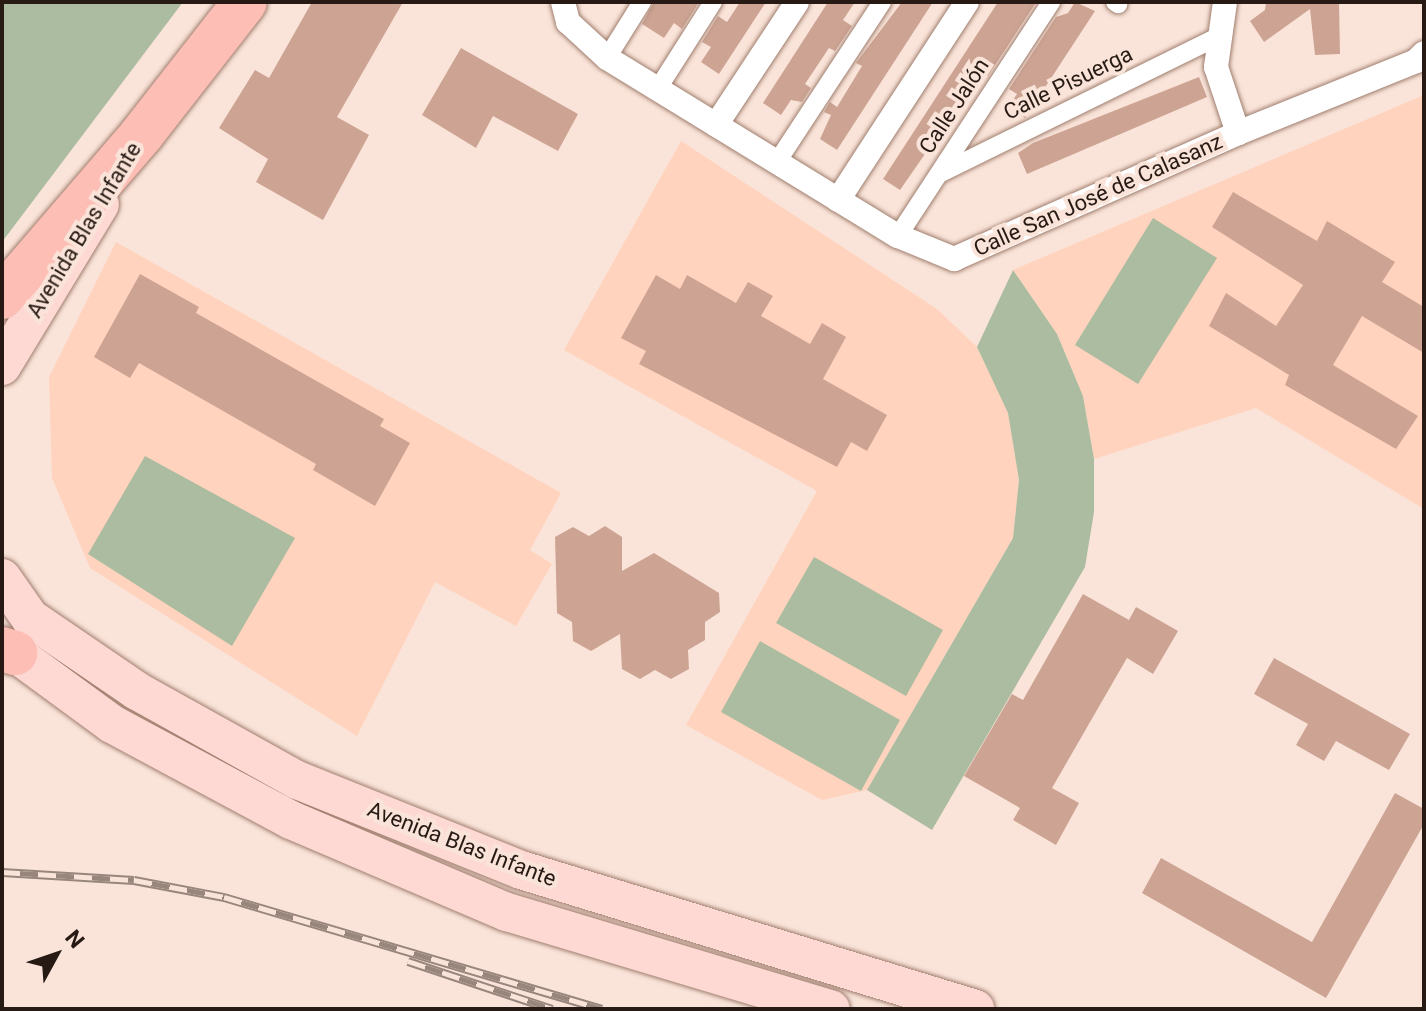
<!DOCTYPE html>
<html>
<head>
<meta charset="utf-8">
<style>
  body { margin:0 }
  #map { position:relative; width:1426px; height:1011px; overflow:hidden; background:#fae4d9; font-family:Roboto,sans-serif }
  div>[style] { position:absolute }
  .built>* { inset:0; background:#ffd3bd }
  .green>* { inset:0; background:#acbca0 }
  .building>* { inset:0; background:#cda493 }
  .roads { filter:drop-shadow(0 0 2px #9f7e6e) drop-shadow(0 0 2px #9f7e6e) }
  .pedestrian>* { height:18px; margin:-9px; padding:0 9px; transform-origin:9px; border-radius:9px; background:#fff }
  .minor>* { height:24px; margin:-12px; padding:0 12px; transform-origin:12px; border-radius:12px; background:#fff }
  .primary>* { height:38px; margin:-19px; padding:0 19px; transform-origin:19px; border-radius:19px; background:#fed8d3 }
  .motorway>* { height:44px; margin:-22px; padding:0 22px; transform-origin:22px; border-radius:22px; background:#fdbeb5 }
  .rail>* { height:9px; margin-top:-4.5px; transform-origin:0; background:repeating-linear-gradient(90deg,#fae4d9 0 18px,#98867d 0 36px); box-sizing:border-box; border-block:2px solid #98867d }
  span { translate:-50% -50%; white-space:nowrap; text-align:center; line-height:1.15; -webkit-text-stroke:8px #fae4d9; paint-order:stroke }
  .street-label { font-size:22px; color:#271a14 }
  .frame { position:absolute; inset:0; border:4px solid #271a14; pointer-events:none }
  .north { position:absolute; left:16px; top:915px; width:80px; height:80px; -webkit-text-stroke:6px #fae4d9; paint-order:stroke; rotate:50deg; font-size:22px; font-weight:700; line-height:32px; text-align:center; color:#271a14 }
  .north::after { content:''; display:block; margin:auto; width:28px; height:36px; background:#271a14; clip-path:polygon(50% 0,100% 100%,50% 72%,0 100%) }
</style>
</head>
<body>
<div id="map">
  <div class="built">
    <i style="clip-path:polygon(1424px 95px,1424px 509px,1256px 408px,1094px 459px,1083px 396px,1057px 334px,1013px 270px)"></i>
    <i style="clip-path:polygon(681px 141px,937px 309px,977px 347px,1008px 412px,1019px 480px,1013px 538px,867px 790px,822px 800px,686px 725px,817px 491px,564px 350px)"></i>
    <i style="clip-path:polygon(116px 242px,561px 493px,530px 550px,552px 564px,516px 626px,435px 582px,357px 736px,90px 568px,52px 478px,49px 377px)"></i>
  </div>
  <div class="green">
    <i style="clip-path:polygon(2px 2px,183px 2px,2px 242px)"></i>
    <i style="clip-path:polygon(1153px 218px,1217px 258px,1138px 384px,1075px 345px)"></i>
    <i style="clip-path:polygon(1013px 270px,1057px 334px,1083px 396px,1094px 459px,1094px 512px,1085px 567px,932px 830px,867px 790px,1013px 538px,1019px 480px,1008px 413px,977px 347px)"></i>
    <i style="clip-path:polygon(145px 456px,295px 538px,232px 646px,88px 554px)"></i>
    <i style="clip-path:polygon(814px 557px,943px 630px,906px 696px,776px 623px)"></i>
    <i style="clip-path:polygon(760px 641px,900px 720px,861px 791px,721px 712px)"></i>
  </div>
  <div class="building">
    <i style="clip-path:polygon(312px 2px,403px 2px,337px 117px,369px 135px,323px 220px,256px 182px,268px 159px,219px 128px,255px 70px,269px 78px)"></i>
    <i style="clip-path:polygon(654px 2px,699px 2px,682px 29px,674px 23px,664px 38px,642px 24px)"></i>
    <i style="clip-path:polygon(740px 2px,766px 2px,719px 74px,701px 62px,711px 47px,702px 42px,718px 16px,727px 22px)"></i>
    <i style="clip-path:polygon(828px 2px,855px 2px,843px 20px,852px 26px,835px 51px,829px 48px,805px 84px,811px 88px,802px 102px,791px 100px,781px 115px,763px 103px)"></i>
    <i style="clip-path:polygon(902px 2px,933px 2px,837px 150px,820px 139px,831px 115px,824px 112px,830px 102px,837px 107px,862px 66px,856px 63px)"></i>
    <i style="clip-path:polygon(998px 2px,1035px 4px,988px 76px,982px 72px,900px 190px,883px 179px)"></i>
    <i style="clip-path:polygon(1075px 2px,1095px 11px,1025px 118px,1008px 107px,1017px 94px,1009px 89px,1056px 17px,1068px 13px)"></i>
    <i style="clip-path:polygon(1266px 2px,1339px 2px,1340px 54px,1315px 55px,1310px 9px,1264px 42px,1250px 21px,1265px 10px)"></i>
    <i style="clip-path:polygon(461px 48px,578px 114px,558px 151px,493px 116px,476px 148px,422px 115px)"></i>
    <i style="clip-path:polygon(1199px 77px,1207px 97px,1027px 174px,1018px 153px,1033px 143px)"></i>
    <i style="clip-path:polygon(1233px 192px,1317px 241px,1327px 221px,1395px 262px,1382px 282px,1424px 307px,1424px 353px,1362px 316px,1333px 365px,1418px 416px,1396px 449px,1285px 385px,1289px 375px,1209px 326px,1226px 293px,1276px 326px,1303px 285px,1212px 227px)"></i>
    <i style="clip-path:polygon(140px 274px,199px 307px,196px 313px,384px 419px,380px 426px,410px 443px,375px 506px,313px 470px,316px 464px,139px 363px,130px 378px,94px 357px)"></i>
    <i style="clip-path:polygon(656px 275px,680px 289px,687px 275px,736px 303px,748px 282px,773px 296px,761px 316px,810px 344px,822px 323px,846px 337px,823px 379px,887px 415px,867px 451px,851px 442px,837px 467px,639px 364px,646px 351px,621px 338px)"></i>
    <i style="clip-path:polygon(605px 526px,622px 537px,622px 571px,654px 553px,719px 593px,720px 612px,705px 622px,705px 640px,688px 650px,689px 669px,671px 679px,655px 670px,640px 679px,622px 669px,620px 634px,591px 651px,573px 641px,572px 622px,557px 613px,555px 537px,573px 527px,589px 536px)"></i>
    <i style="clip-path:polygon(1083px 594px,1129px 620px,1136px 607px,1178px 631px,1153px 674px,1127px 658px,1052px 788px,1079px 803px,1056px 845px,1013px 820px,1020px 808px,964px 776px,1012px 694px,1023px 700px)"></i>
    <i style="clip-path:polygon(1274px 658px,1410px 734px,1389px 770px,1336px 741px,1324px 761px,1296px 745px,1308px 724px,1254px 694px)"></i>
    <i style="clip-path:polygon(1395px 793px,1424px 809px,1424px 824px,1326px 998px,1142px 893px,1161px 858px,1312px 942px)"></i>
  </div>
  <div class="roads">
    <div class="pedestrian">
      <i style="left:1115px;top:2px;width:4px;rotate:34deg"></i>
      <i style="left:607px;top:58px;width:66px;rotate:-58deg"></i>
      <i style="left:657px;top:90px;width:104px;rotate:-57.5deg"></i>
      <i style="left:777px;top:162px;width:191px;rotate:-56.7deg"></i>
      <i style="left:939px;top:174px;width:312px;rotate:-26.2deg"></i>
      <i style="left:898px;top:236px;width:280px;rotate:-56.8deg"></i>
    </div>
    <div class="minor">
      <i style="left:563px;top:2px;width:21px;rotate:76deg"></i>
      <i style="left:568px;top:22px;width:53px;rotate:42.7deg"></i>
      <i style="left:607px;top:58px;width:341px;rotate:31.5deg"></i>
      <i style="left:898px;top:236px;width:61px;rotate:22.3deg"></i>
      <i style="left:954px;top:259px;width:311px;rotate:-23.9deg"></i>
      <i style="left:1238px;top:133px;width:192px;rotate:-22deg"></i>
      <i style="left:1416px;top:61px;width:11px;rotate:-45deg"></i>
      <i style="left:1225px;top:2px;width:66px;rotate:97.9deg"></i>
      <i style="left:1216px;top:67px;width:70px;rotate:71.6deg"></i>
      <i style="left:716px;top:125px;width:147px;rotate:-56.6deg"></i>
      <i style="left:838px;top:200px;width:236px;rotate:-56.9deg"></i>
    </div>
    <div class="primary">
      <i style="left:2px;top:366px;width:189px;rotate:-58.8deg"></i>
      <i style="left:2px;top:578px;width:49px;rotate:55deg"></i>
      <i style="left:30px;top:618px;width:130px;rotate:34.3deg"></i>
      <i style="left:137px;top:691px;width:183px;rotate:29.1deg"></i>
      <i style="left:297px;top:780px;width:241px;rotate:21.9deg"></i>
      <i style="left:521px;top:870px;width:475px;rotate:17deg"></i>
      <i style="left:15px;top:653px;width:120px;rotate:36.2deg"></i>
      <i style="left:112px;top:724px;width:203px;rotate:28.2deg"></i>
      <i style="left:291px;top:820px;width:235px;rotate:23.1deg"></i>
      <i style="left:507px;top:912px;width:338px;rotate:16.7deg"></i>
    </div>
    <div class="motorway">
      <i style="left:2px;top:297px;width:215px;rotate:-49.3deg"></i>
      <i style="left:142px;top:134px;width:167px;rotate:-52deg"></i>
      <i style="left:2px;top:649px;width:14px;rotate:17deg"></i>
    </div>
  </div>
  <div class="rail">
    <i style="left:2px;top:872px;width:132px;rotate:3.5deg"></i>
    <i style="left:134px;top:880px;width:92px;rotate:10.7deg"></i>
    <i style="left:224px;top:897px;width:394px;rotate:16.5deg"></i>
    <i style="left:408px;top:961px;width:152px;rotate:18.4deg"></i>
  </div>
  <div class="street-label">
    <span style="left:1068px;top:83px;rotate:-26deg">Calle Pisuerga</span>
    <span style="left:954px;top:106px;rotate:-57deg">Calle Jalón</span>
    <span style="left:1098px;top:195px;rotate:-24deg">Calle San José de Calasanz</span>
    <span style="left:84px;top:230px;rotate:-59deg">Avenida Blas Infante</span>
    <span style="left:462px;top:844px;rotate:21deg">Avenida Blas Infante</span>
  </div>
  <div class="frame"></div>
  <div class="north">N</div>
</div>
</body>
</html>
